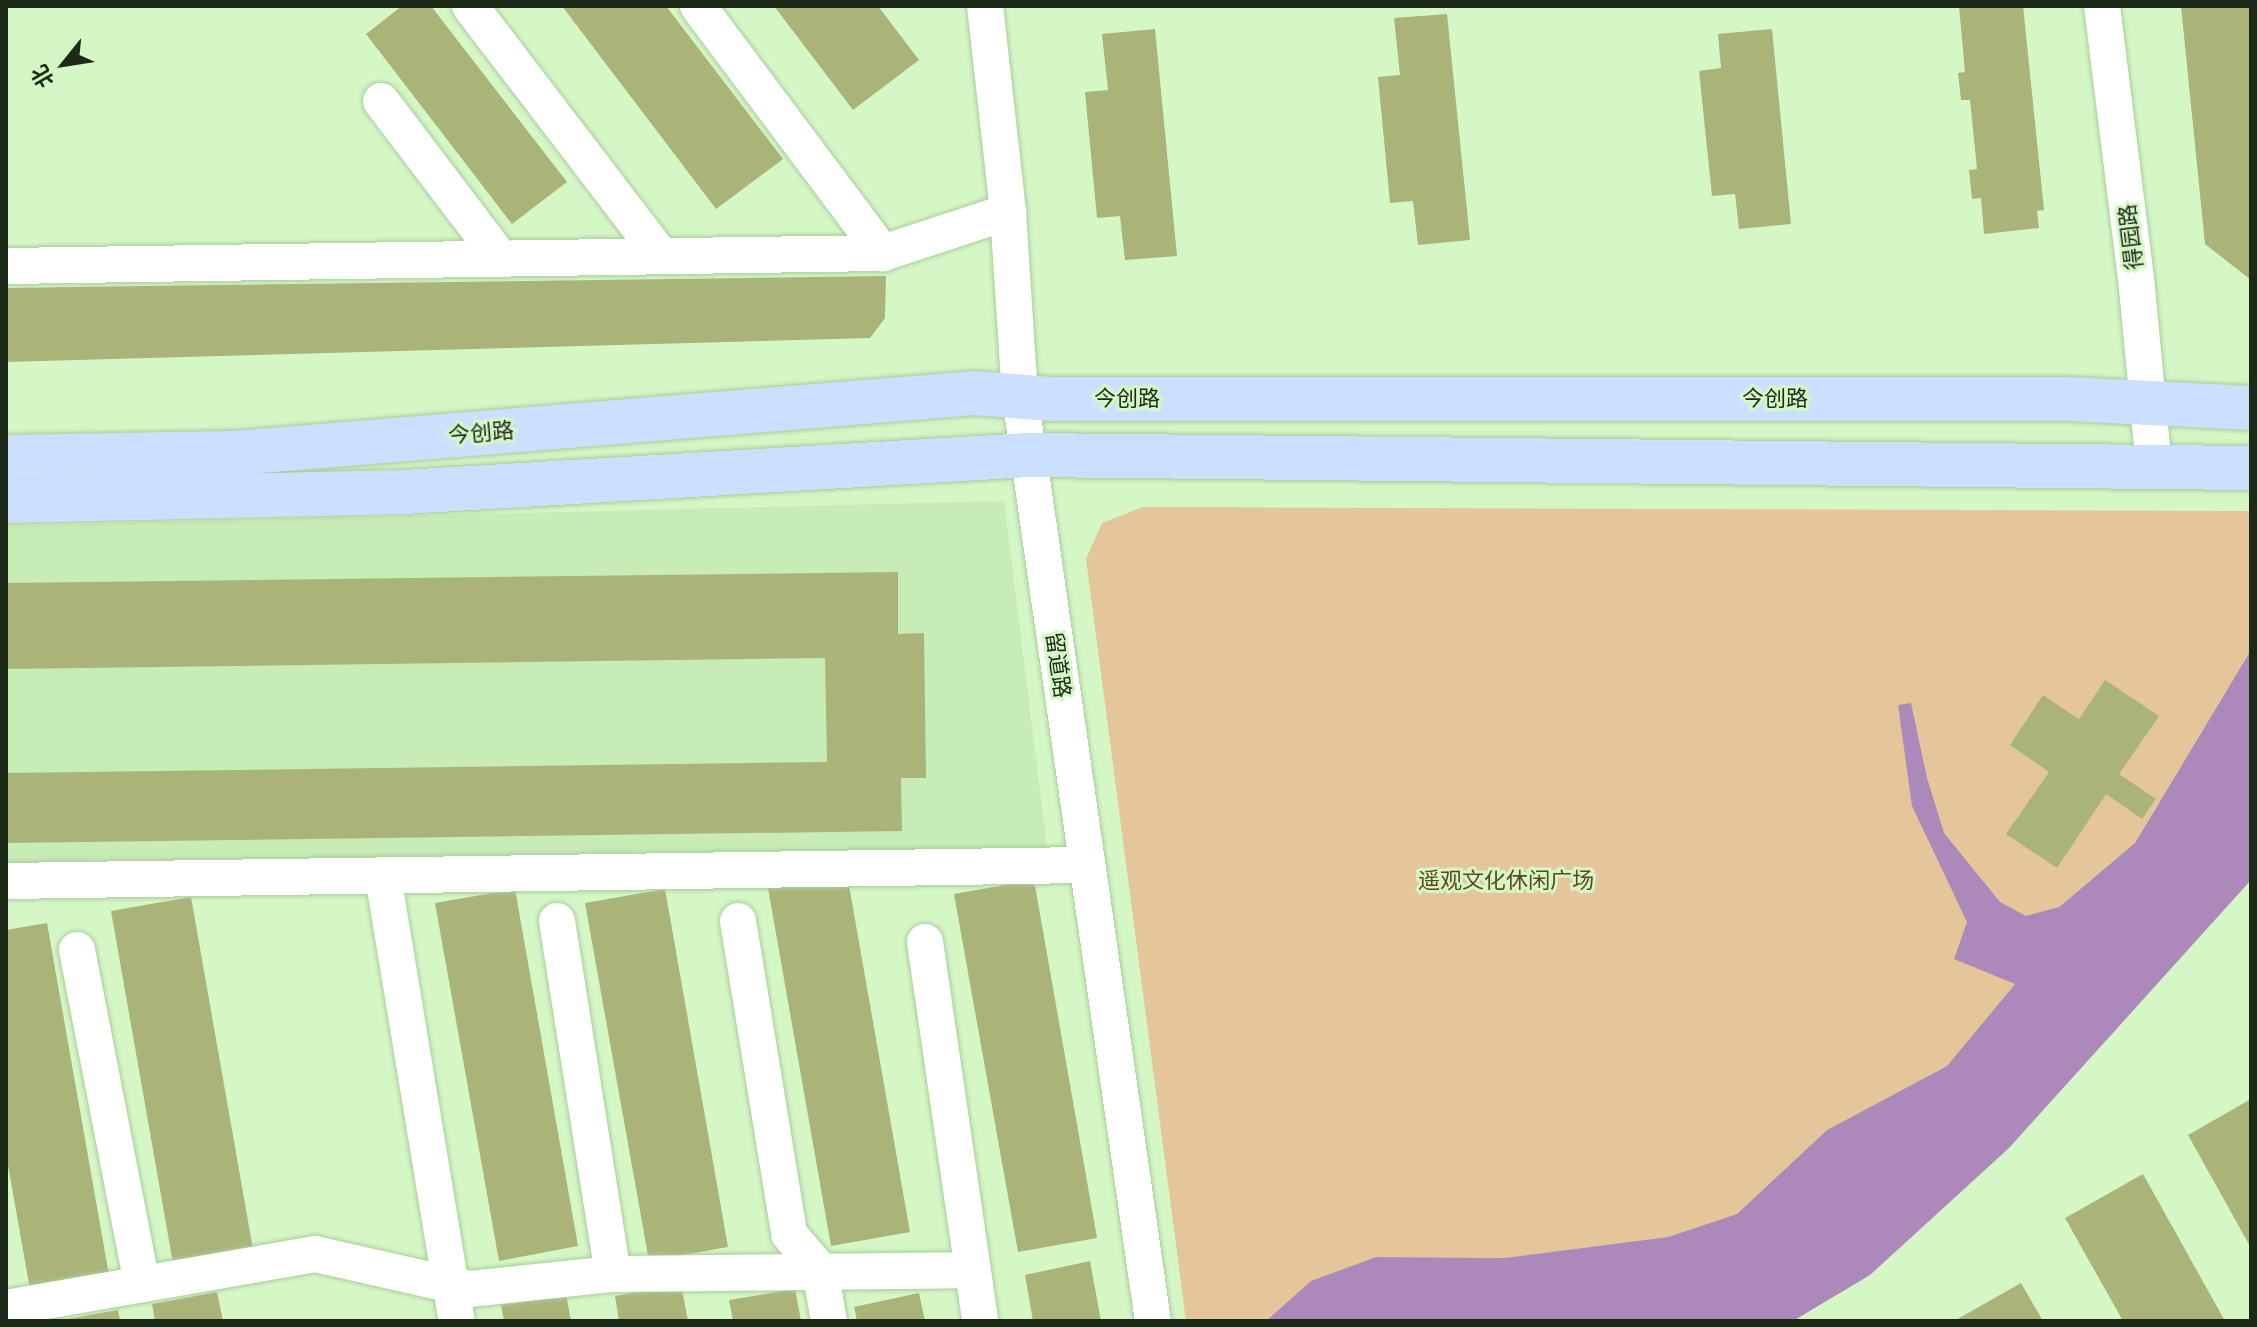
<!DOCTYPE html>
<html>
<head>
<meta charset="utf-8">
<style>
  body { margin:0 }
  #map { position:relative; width:2257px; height:1327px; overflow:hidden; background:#d5f7c6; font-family:Signika,"Noto Sans SC",sans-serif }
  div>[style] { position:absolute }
  .built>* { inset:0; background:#c7ecb6 }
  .green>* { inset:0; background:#e4c69a }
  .water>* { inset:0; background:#ac89ba }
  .building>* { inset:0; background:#aab478 }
  .roads { filter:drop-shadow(0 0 2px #abcb9c) drop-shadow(0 0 2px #abcb9c) }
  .minor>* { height:36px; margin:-18px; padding:0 18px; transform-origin:18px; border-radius:18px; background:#fff }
  .major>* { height:44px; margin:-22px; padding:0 22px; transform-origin:22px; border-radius:22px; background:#cae0fe }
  span { translate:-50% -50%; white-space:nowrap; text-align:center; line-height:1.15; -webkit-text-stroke:6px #d5f7c6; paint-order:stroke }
  .street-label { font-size:22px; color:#1e2a18 }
  .park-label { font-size:22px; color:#60461d }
  .frame { position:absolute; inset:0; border:8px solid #1e2a18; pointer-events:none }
  .north { position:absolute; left:24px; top:24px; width:80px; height:80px; -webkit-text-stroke:6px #d5f7c6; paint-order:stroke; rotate:240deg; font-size:22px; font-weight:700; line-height:32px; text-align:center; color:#1e2a18 }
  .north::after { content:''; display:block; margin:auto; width:28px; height:36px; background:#1e2a18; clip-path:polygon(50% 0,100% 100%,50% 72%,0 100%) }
</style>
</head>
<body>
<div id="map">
  <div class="built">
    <i style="clip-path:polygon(1004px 501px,1047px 848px,6px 868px,6px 526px)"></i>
  </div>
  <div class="green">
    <i style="clip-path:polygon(1143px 507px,2251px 511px,2251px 650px,2135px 843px,2059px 907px,2015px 984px,1947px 1066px,1827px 1130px,1737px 1214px,1668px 1237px,1504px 1258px,1376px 1257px,1311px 1282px,1266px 1321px,1186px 1321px,1086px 559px,1102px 523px)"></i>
  </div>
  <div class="water">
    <i style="clip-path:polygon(2251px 650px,2251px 880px,2009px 1148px,1870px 1275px,1793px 1321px,1266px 1321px,1311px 1281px,1376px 1257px,1504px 1258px,1668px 1237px,1737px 1214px,1827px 1130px,1947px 1066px,2015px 984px,1954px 959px,1967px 922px,1912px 806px,1898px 705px,1911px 703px,1927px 778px,1944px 833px,2000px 902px,2026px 916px,2059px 907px,2135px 843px)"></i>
  </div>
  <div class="building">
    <i style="clip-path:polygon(402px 6px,431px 6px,567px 182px,512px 224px,366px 34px)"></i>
    <i style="clip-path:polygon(562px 6px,666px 6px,783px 159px,716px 209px)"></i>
    <i style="clip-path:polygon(774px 6px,878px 6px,919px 60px,853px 110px)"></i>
    <i style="clip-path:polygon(1959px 6px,2023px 6px,2044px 210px,2037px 211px,2039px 228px,1984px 234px,1981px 198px,1972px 199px,1969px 170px,1977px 169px,1970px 100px,1961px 100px,1958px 73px,1965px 72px)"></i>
    <i style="clip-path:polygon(2181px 6px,2251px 6px,2251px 280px,2205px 244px)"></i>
    <i style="clip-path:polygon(1447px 14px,1470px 240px,1418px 245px,1413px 201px,1390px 203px,1378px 77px,1400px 75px,1394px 18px)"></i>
    <i style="clip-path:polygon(1155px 29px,1177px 256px,1125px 260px,1120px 216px,1097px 218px,1085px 92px,1108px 90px,1102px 34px)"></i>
    <i style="clip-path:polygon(1772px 29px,1791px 224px,1739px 229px,1735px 194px,1712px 196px,1699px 71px,1721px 68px,1718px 34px)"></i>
    <i style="clip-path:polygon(886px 276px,885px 318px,870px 338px,6px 362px,6px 288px)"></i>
    <i style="clip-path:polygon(898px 572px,898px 634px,924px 633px,926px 778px,901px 778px,902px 831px,6px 843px,6px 773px,827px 762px,825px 658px,6px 669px,6px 583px)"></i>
    <i style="clip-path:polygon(2105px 680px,2159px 716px,2119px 774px,2156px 799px,2142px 819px,2106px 794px,2057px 868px,2006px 834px,2049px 772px,2010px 745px,2043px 695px,2079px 719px)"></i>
    <i style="clip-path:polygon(847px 874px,910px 1232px,831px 1246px,768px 888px)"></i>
    <i style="clip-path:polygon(1034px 880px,1097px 1238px,1018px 1252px,954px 894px)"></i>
    <i style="clip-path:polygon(515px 889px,578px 1246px,499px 1261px,435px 903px)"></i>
    <i style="clip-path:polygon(665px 889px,728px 1247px,649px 1261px,585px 903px)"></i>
    <i style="clip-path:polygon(191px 897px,254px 1255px,174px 1269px,111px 911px)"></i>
    <i style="clip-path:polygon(47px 923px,110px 1281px,31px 1295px,6px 1154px,6px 930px)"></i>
    <i style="clip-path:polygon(2251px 1099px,2251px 1248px,2188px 1135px)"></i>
    <i style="clip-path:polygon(2143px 1174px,2225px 1321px,2123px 1321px,2065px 1218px)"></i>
    <i style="clip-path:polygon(1090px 1261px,1101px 1321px,1033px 1321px,1025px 1275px)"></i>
    <i style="clip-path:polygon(2021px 1283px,2043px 1321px,1954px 1321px)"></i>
    <i style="clip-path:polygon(681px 1284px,688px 1321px,619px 1321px,615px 1296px)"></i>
    <i style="clip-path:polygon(795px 1289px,801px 1321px,733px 1321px,729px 1300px)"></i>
    <i style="clip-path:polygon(217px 1292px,223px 1321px,155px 1321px,152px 1304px)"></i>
    <i style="clip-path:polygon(919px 1293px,925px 1321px,857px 1321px,854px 1307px)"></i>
    <i style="clip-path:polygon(566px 1294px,571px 1321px,504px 1321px,501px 1305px)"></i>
    <i style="clip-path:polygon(118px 1310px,120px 1321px,67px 1321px,67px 1319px)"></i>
  </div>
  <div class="roads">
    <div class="minor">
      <i style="left:470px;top:6px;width:315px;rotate:52.6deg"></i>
      <i style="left:698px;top:6px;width:309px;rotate:53.2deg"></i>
      <i style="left:985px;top:6px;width:207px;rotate:83.6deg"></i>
      <i style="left:1008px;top:212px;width:184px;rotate:86.3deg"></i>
      <i style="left:1020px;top:396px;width:935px;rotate:81.82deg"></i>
      <i style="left:2102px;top:6px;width:284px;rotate:82.9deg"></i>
      <i style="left:2137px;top:288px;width:182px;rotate:84.6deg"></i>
      <i style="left:381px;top:101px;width:197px;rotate:52.8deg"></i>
      <i style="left:6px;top:266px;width:877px;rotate:-0.85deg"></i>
      <i style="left:883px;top:253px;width:132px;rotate:-18.2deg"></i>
      <i style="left:383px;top:876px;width:451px;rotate:80.6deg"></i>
      <i style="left:6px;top:881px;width:1080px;rotate:-0.85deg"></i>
      <i style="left:557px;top:921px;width:357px;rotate:81deg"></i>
      <i style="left:738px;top:921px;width:317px;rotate:80.7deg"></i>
      <i style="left:789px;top:1234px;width:48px;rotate:49.3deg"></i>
      <i style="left:820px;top:1270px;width:52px;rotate:80deg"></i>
      <i style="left:925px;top:942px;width:383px;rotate:81.7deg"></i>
      <i style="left:77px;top:950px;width:340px;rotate:79deg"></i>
      <i style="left:6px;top:1308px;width:314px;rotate:-9.9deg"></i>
      <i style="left:315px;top:1254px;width:159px;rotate:12.7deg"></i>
      <i style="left:470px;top:1289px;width:144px;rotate:-6deg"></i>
      <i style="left:613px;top:1274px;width:358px;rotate:-0.6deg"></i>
    </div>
    <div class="major">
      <i style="left:6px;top:457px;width:229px;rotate:-1deg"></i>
      <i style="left:235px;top:453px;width:741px;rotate:-4.64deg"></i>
      <i style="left:974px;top:393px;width:77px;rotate:4.5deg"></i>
      <i style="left:1051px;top:399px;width:1017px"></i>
      <i style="left:2068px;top:399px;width:183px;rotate:2.8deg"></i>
      <i style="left:6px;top:501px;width:398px;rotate:-1.3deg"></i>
      <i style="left:404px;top:492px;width:626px;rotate:-3.39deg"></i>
      <i style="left:1029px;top:455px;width:1222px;rotate:0.61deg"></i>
    </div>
  </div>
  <div class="street-label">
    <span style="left:2131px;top:237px;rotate:-97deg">得园路</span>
    <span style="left:1127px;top:399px">今创路</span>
    <span style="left:1775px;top:399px">今创路</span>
    <span style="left:481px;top:433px;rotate:-5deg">今创路</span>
    <span style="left:1058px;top:665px;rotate:82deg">留道路</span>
  </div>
  <div class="park-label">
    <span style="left:1506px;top:881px">遥观文化休闲广场</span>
  </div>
  <div class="frame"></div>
  <div class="north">北</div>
</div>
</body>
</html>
